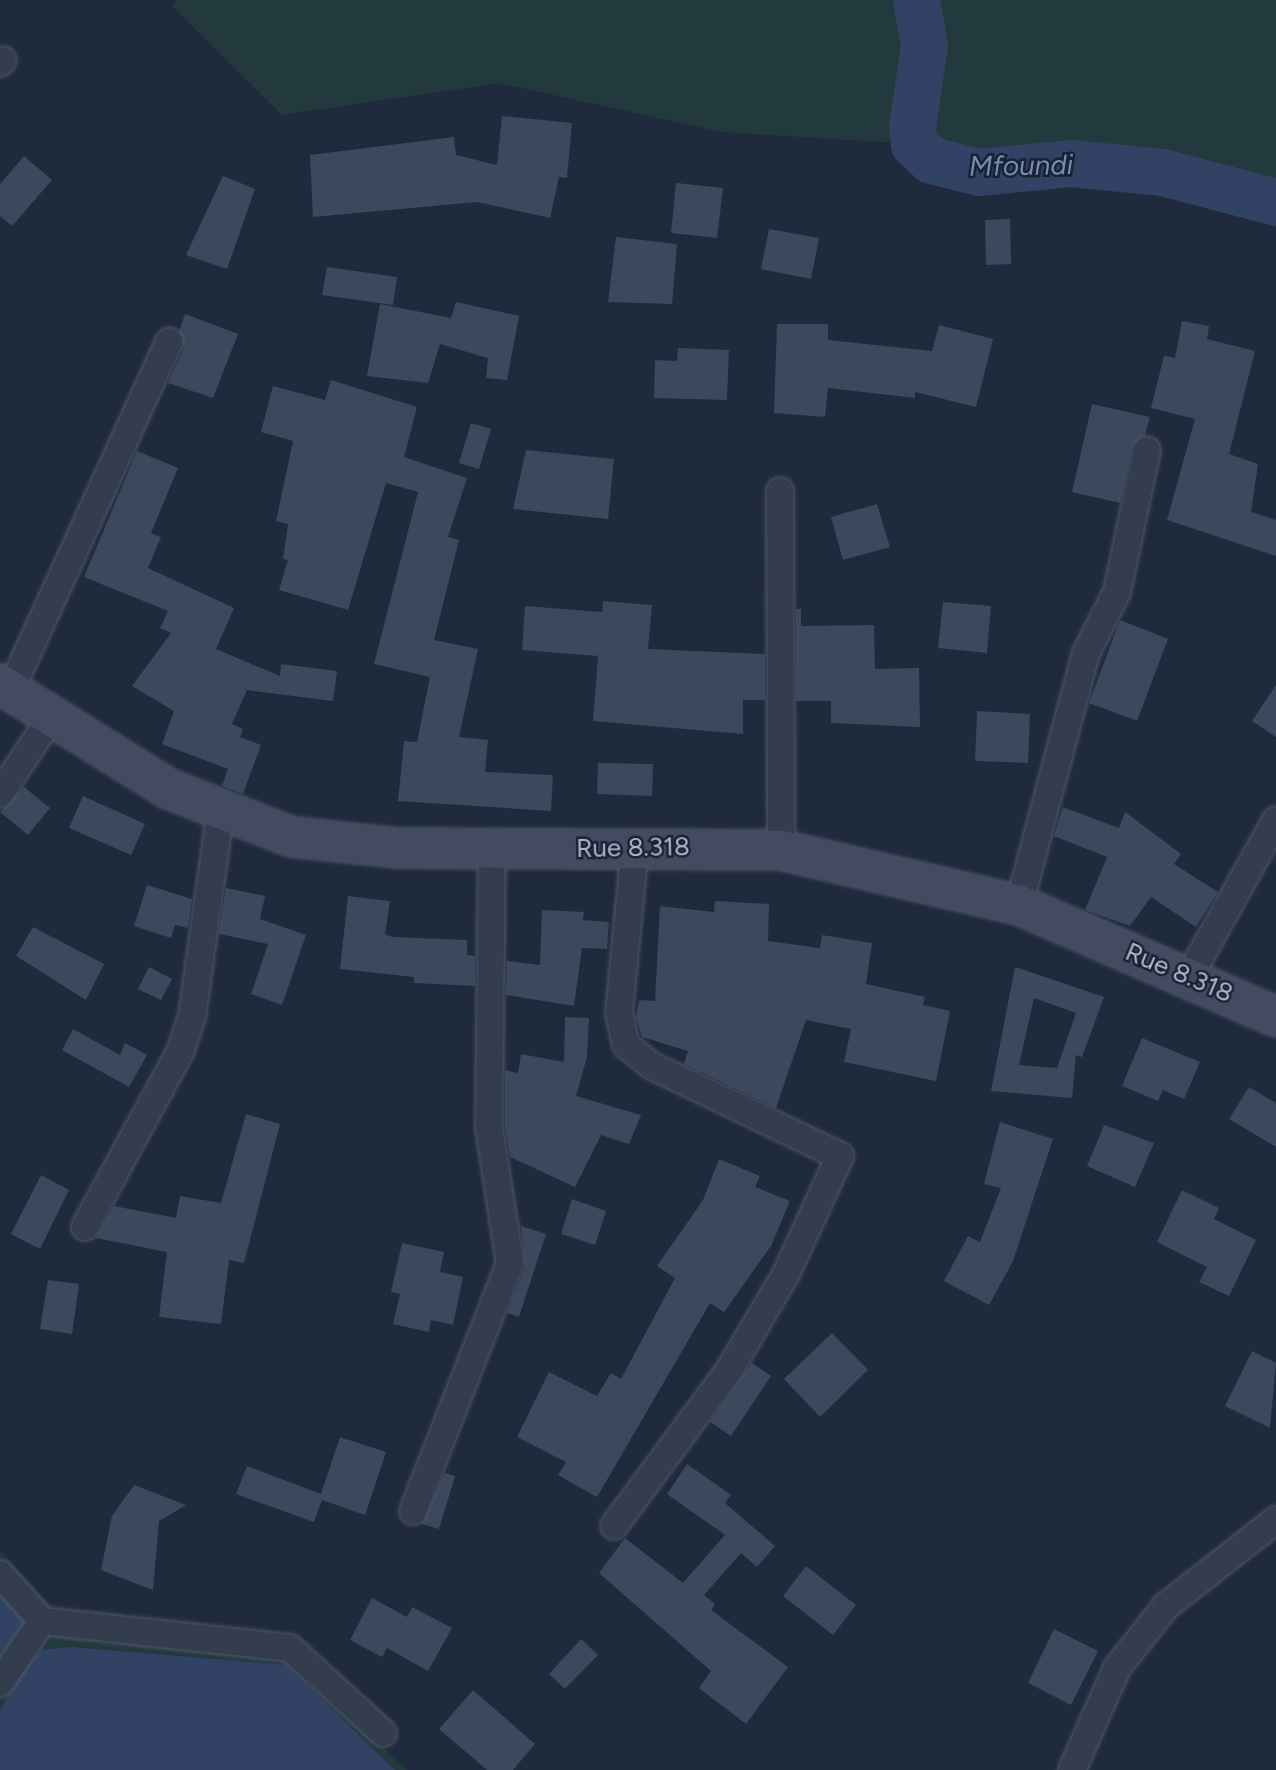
<!DOCTYPE html>
<html>
<head>
<meta charset="utf-8">
<style>
  body { margin:0 }
  #map { position:relative; width:1276px; height:1770px; overflow:hidden; background:#202a3d; font-family:Figtree,sans-serif }
  div>[style] { position:absolute }
  .green>* { inset:0; background:#22393e }
  .water>* { inset:0; background:#314264 }
  .river>* { height:47px; margin:-23.5px; padding:0 23.5px; transform-origin:23.5px; border-radius:23.5px; background:#314264 }
  .building>* { inset:0; background:#3c485d }
  .roads { filter:drop-shadow(0 0 2px #4f5768) drop-shadow(0 0 2px #4f5768) }
  .minor>* { height:26px; margin:-13px; padding:0 13px; transform-origin:13px; border-radius:13px; background:#343d4d }
  .secondary>* { height:38px; margin:-19px; padding:0 19px; transform-origin:19px; border-radius:19px; background:#424b61 }
  span { translate:-50% -50%; white-space:nowrap; text-align:center; line-height:1.15; -webkit-text-stroke:5px #192232; paint-order:stroke }
  .street-label { font-size:26px; color:#afb7c9 }
  .water-label { font-size:28px; color:#748bb4; font-style:italic }
</style>
</head>
<body>
<div id="map">
  <div class="green">
    <i style="clip-path:polygon(176px 0,1276px 0,1276px 202px,1162px 172px,1070px 163px,979px 172px,931px 160px,914px 144px,722px 132px,499px 83px,282px 115px,172px 6px)"></i>
    <i style="clip-path:polygon(0 1550px,78px 1635px,215px 1647px,300px 1664px,407px 1770px,395px 1770px,287px 1665px,18px 1674px,0 1711px)"></i>
  </div>
  <div class="water">
    <i style="clip-path:polygon(0 1583px,29px 1615px,0 1657px)"></i>
    <i style="clip-path:polygon(71px 1647px,287px 1665px,395px 1770px,0 1770px,0 1711px,18px 1674px,42px 1650px)"></i>
  </div>
  <div class="river">
    <i style="left:916px;top:0;width:46px;rotate:79.9deg"></i>
    <i style="left:924px;top:45px;width:82px;rotate:98.4deg"></i>
    <i style="left:912px;top:126px;width:18px;rotate:84deg"></i>
    <i style="left:914px;top:144px;width:23px;rotate:43deg"></i>
    <i style="left:931px;top:160px;width:49px;rotate:14deg"></i>
    <i style="left:979px;top:172px;width:91px;rotate:-5.6deg"></i>
    <i style="left:1070px;top:163px;width:92px;rotate:5.6deg"></i>
    <i style="left:1162px;top:172px;width:118px;rotate:14.7deg"></i>
  </div>
  <div class="building">
    <i style="clip-path:polygon(502px 116px,572px 123px,567px 178px,559px 177px,550px 218px,477px 202px,313px 217px,310px 155px,454px 137px,456px 155px,497px 165px)"></i>
    <i style="clip-path:polygon(24px 156px,52px 180px,12px 226px,0 216px,0 184px)"></i>
    <i style="clip-path:polygon(223px 176px,255px 189px,227px 269px,186px 255px)"></i>
    <i style="clip-path:polygon(676px 183px,723px 188px,717px 238px,671px 233px)"></i>
    <i style="clip-path:polygon(1010px 219px,1011px 264px,986px 265px,985px 220px)"></i>
    <i style="clip-path:polygon(769px 229px,819px 238px,811px 279px,761px 269px)"></i>
    <i style="clip-path:polygon(616px 237px,677px 244px,672px 304px,608px 302px)"></i>
    <i style="clip-path:polygon(327px 267px,397px 277px,393px 305px,322px 295px)"></i>
    <i style="clip-path:polygon(456px 302px,519px 316px,507px 380px,486px 378px,488px 358px,440px 344px,428px 383px,367px 376px,380px 304px,451px 318px)"></i>
    <i style="clip-path:polygon(185px 314px,238px 334px,213px 398px,168px 383px,184px 348px,179px 331px)"></i>
    <i style="clip-path:polygon(1182px 321px,1209px 326px,1207px 339px,1255px 351px,1229px 454px,1258px 464px,1251px 512px,1276px 520px,1276px 556px,1167px 520px,1195px 419px,1151px 408px,1164px 356px,1175px 358px)"></i>
    <i style="clip-path:polygon(777px 324px,828px 324px,828px 340px,932px 351px,939px 325px,993px 339px,976px 407px,915px 392px,915px 398px,828px 388px,825px 417px,774px 413px)"></i>
    <i style="clip-path:polygon(678px 348px,729px 350px,727px 400px,654px 398px,655px 360px,677px 361px)"></i>
    <i style="clip-path:polygon(331px 380px,417px 407px,404px 457px,467px 478px,448px 537px,459px 540px,434px 640px,478px 649px,459px 737px,488px 740px,485px 772px,553px 775px,551px 811px,398px 801px,404px 741px,417px 742px,430px 677px,374px 664px,418px 492px,386px 483px,348px 610px,279px 590px,288px 560px,283px 559px,288px 524px,276px 521px,293px 441px,261px 432px,273px 386px,325px 400px)"></i>
    <i style="clip-path:polygon(1092px 404px,1150px 417px,1145px 435px,1132px 447px,1120px 503px,1072px 492px)"></i>
    <i style="clip-path:polygon(471px 423px,491px 429px,479px 469px,459px 463px)"></i>
    <i style="clip-path:polygon(526px 450px,614px 459px,608px 519px,513px 509px)"></i>
    <i style="clip-path:polygon(137px 451px,178px 468px,151px 533px,161px 537px,148px 568px,234px 608px,216px 649px,280px 676px,281px 664px,337px 671px,333px 701px,247px 690px,232px 724px,243px 729px,240px 737px,261px 745px,243px 794px,222px 786px,228px 769px,162px 744px,174px 711px,132px 686px,171px 633px,160px 628px,168px 611px,84px 577px)"></i>
    <i style="clip-path:polygon(877px 504px,890px 547px,843px 560px,831px 517px)"></i>
    <i style="clip-path:polygon(603px 601px,652px 605px,648px 649px,765px 654px,765px 700px,743px 700px,743px 734px,593px 721px,598px 656px,522px 650px,525px 606px,602px 612px)"></i>
    <i style="clip-path:polygon(943px 602px,991px 606px,987px 653px,938px 648px)"></i>
    <i style="clip-path:polygon(796px 609px,801px 609px,801px 626px,874px 625px,875px 669px,919px 668px,920px 727px,831px 723px,831px 701px,796px 701px)"></i>
    <i style="clip-path:polygon(1120px 620px,1168px 639px,1137px 721px,1089px 703px)"></i>
    <i style="clip-path:polygon(1276px 685px,1276px 737px,1252px 721px)"></i>
    <i style="clip-path:polygon(977px 711px,1030px 714px,1028px 763px,975px 761px)"></i>
    <i style="clip-path:polygon(598px 763px,653px 764px,652px 796px,597px 794px)"></i>
    <i style="clip-path:polygon(24px 787px,50px 808px,28px 835px,0 812px)"></i>
    <i style="clip-path:polygon(83px 796px,145px 824px,131px 855px,69px 828px)"></i>
    <i style="clip-path:polygon(1063px 807px,1119px 828px,1125px 812px,1181px 854px,1174px 864px,1218px 892px,1196px 927px,1151px 897px,1130px 926px,1085px 910px,1107px 857px,1054px 836px)"></i>
    <i style="clip-path:polygon(147px 885px,192px 899px,188px 928px,175px 925px,171px 938px,134px 926px)"></i>
    <i style="clip-path:polygon(226px 888px,265px 896px,260px 919px,306px 935px,282px 1005px,251px 994px,268px 944px,219px 934px)"></i>
    <i style="clip-path:polygon(348px 896px,390px 901px,385px 934px,392px 937px,467px 940px,467px 955px,475px 956px,475px 986px,414px 983px,414px 977px,340px 969px)"></i>
    <i style="clip-path:polygon(715px 901px,769px 904px,768px 941px,820px 948px,822px 935px,872px 943px,866px 984px,925px 997px,923px 1005px,950px 1011px,936px 1081px,844px 1062px,851px 1029px,806px 1020px,776px 1108px,684px 1064px,688px 1051px,642px 1037px,636px 1017px,639px 1000px,655px 1001px,660px 906px,714px 912px)"></i>
    <i style="clip-path:polygon(542px 910px,584px 912px,583px 920px,609px 922px,607px 949px,582px 948px,574px 1006px,506px 995px,507px 961px,540px 965px)"></i>
    <i style="clip-path:polygon(33px 927px,104px 964px,86px 1000px,16px 956px)"></i>
    <i style="clip-path:polygon(149px 967px,172px 979px,161px 1000px,138px 989px)"></i>
    <i style="clip-path:polygon(evenodd,1015px 967px,1104px 997px,1082px 1057px,1076px 1055px,1072px 1098px,991px 1091px,1015px 967px,1034px 998px,1076px 1013px,1057px 1068px,1019px 1065px,1034px 998px)"></i>
    <i style="clip-path:polygon(565px 1017px,589px 1018px,587px 1057px,576px 1096px,641px 1115px,629px 1144px,601px 1135px,575px 1187px,510px 1157px,505px 1126px,505px 1070px,518px 1073px,521px 1054px,564px 1062px)"></i>
    <i style="clip-path:polygon(73px 1029px,120px 1055px,125px 1043px,147px 1055px,129px 1087px,62px 1050px)"></i>
    <i style="clip-path:polygon(1142px 1038px,1200px 1062px,1184px 1099px,1163px 1090px,1158px 1101px,1122px 1086px)"></i>
    <i style="clip-path:polygon(1249px 1087px,1276px 1103px,1276px 1147px,1229px 1119px)"></i>
    <i style="clip-path:polygon(246px 1114px,280px 1124px,244px 1263px,229px 1260px,221px 1324px,159px 1317px,167px 1252px,96px 1238px,114px 1206px,176px 1218px,180px 1196px,221px 1203px)"></i>
    <i style="clip-path:polygon(1000px 1122px,1053px 1139px,1013px 1261px,989px 1305px,944px 1281px,968px 1236px,980px 1242px,1001px 1188px,984px 1184px)"></i>
    <i style="clip-path:polygon(1104px 1125px,1154px 1143px,1135px 1187px,1087px 1166px)"></i>
    <i style="clip-path:polygon(719px 1159px,760px 1176px,755px 1187px,790px 1201px,771px 1246px,724px 1312px,710px 1303px,597px 1497px,558px 1475px,566px 1462px,517px 1437px,549px 1372px,597px 1396px,611px 1373px,621px 1379px,675px 1278px,657px 1266px,703px 1200px)"></i>
    <i style="clip-path:polygon(41px 1175px,69px 1190px,40px 1249px,11px 1234px)"></i>
    <i style="clip-path:polygon(1182px 1190px,1219px 1208px,1214px 1219px,1256px 1240px,1229px 1296px,1199px 1282px,1207px 1267px,1157px 1242px)"></i>
    <i style="clip-path:polygon(572px 1199px,606px 1211px,595px 1245px,561px 1234px)"></i>
    <i style="clip-path:polygon(521px 1226px,546px 1234px,519px 1317px,507px 1313px,525px 1268px)"></i>
    <i style="clip-path:polygon(402px 1243px,444px 1252px,440px 1272px,463px 1277px,453px 1325px,431px 1320px,429px 1332px,393px 1324px,400px 1294px,391px 1292px)"></i>
    <i style="clip-path:polygon(48px 1280px,79px 1284px,72px 1334px,40px 1329px)"></i>
    <i style="clip-path:polygon(832px 1333px,868px 1370px,820px 1417px,784px 1379px)"></i>
    <i style="clip-path:polygon(1252px 1351px,1276px 1363px,1270px 1428px,1225px 1406px)"></i>
    <i style="clip-path:polygon(752px 1363px,771px 1376px,731px 1436px,710px 1422px)"></i>
    <i style="clip-path:polygon(340px 1437px,386px 1452px,365px 1515px,322px 1500px,314px 1522px,236px 1494px,247px 1466px,321px 1494px)"></i>
    <i style="clip-path:polygon(687px 1464px,731px 1495px,725px 1503px,775px 1546px,757px 1567px,741px 1553px,704px 1595px,715px 1604px,711px 1610px,788px 1667px,746px 1724px,699px 1688px,711px 1671px,599px 1573px,625px 1538px,683px 1583px,725px 1535px,667px 1494px)"></i>
    <i style="clip-path:polygon(445px 1473px,455px 1476px,439px 1529px,422px 1524px)"></i>
    <i style="clip-path:polygon(134px 1485px,186px 1505px,159px 1521px,153px 1590px,101px 1570px,112px 1516px)"></i>
    <i style="clip-path:polygon(806px 1566px,856px 1605px,833px 1635px,783px 1596px)"></i>
    <i style="clip-path:polygon(372px 1598px,407px 1617px,412px 1607px,452px 1628px,428px 1671px,387px 1648px,382px 1657px,350px 1640px)"></i>
    <i style="clip-path:polygon(1054px 1629px,1098px 1651px,1071px 1705px,1028px 1683px)"></i>
    <i style="clip-path:polygon(581px 1639px,598px 1655px,565px 1689px,549px 1674px)"></i>
    <i style="clip-path:polygon(473px 1690px,535px 1744px,513px 1770px,487px 1770px,439px 1729px)"></i>
  </div>
  <div class="roads">
    <div class="minor">
      <i style="left:0;top:63px;width:4px;rotate:-45deg"></i>
      <i style="left:780px;top:491px;width:359px;rotate:89.8deg"></i>
      <i style="left:10px;top:691px;width:384px;rotate:-65.5deg"></i>
      <i style="left:0;top:794px;width:90px;rotate:-56.3deg"></i>
      <i style="left:1019px;top:905px;width:261px;rotate:-75.1deg"></i>
      <i style="left:1086px;top:653px;width:68px;rotate:-63.1deg"></i>
      <i style="left:1117px;top:592px;width:145px;rotate:-78.1deg"></i>
      <i style="left:1189px;top:977px;width:179px;rotate:-61deg"></i>
      <i style="left:85px;top:1227px;width:201px;rotate:-61.5deg"></i>
      <i style="left:181px;top:1050px;width:35px;rotate:-72deg"></i>
      <i style="left:192px;top:1017px;width:205px;rotate:-82.1deg"></i>
      <i style="left:413px;top:1511px;width:266px;rotate:-68.6deg"></i>
      <i style="left:510px;top:1263px;width:138px;rotate:-98.8deg"></i>
      <i style="left:489px;top:1127px;width:277px;rotate:-89.4deg"></i>
      <i style="left:614px;top:1526px;width:195px;rotate:-53.5deg"></i>
      <i style="left:730px;top:1369px;width:110px;rotate:-59.5deg"></i>
      <i style="left:786px;top:1274px;width:130px;rotate:-65.4deg"></i>
      <i style="left:840px;top:1156px;width:208px;rotate:-154.4deg"></i>
      <i style="left:652px;top:1066px;width:33px;rotate:-141deg"></i>
      <i style="left:626px;top:1045px;width:33px;rotate:-102deg"></i>
      <i style="left:619px;top:1013px;width:167px;rotate:-84.5deg"></i>
      <i style="left:0;top:1574px;width:63px;rotate:48.2deg"></i>
      <i style="left:42px;top:1621px;width:249px;rotate:6.2deg"></i>
      <i style="left:290px;top:1648px;width:126px;rotate:42.4deg"></i>
      <i style="left:0;top:1683px;width:75px;rotate:-55.9deg"></i>
      <i style="left:1072px;top:1770px;width:111px;rotate:-66.2deg"></i>
      <i style="left:1117px;top:1668px;width:79px;rotate:-51.7deg"></i>
      <i style="left:1166px;top:1606px;width:140px;rotate:-38deg"></i>
    </div>
    <div class="secondary">
      <i style="left:0;top:684px;width:199px;rotate:31.9deg"></i>
      <i style="left:169px;top:789px;width:132px;rotate:21.3deg"></i>
      <i style="left:292px;top:837px;width:108px;rotate:5.9deg"></i>
      <i style="left:399px;top:848px;width:382px;rotate:0.3deg"></i>
      <i style="left:781px;top:850px;width:244px;rotate:13deg"></i>
      <i style="left:1019px;top:905px;width:280px;rotate:23.5deg"></i>
    </div>
  </div>
  <div class="street-label">
    <span style="left:633px;top:848px;rotate:-1deg">Rue 8.318</span>
    <span style="left:1179px;top:973px;rotate:23deg">Rue 8.318</span>
  </div>
  <div class="water-label">
    <span style="left:1021px;top:165px;rotate:-1deg">Mfoundi</span>
  </div>
</div>
</body>
</html>
